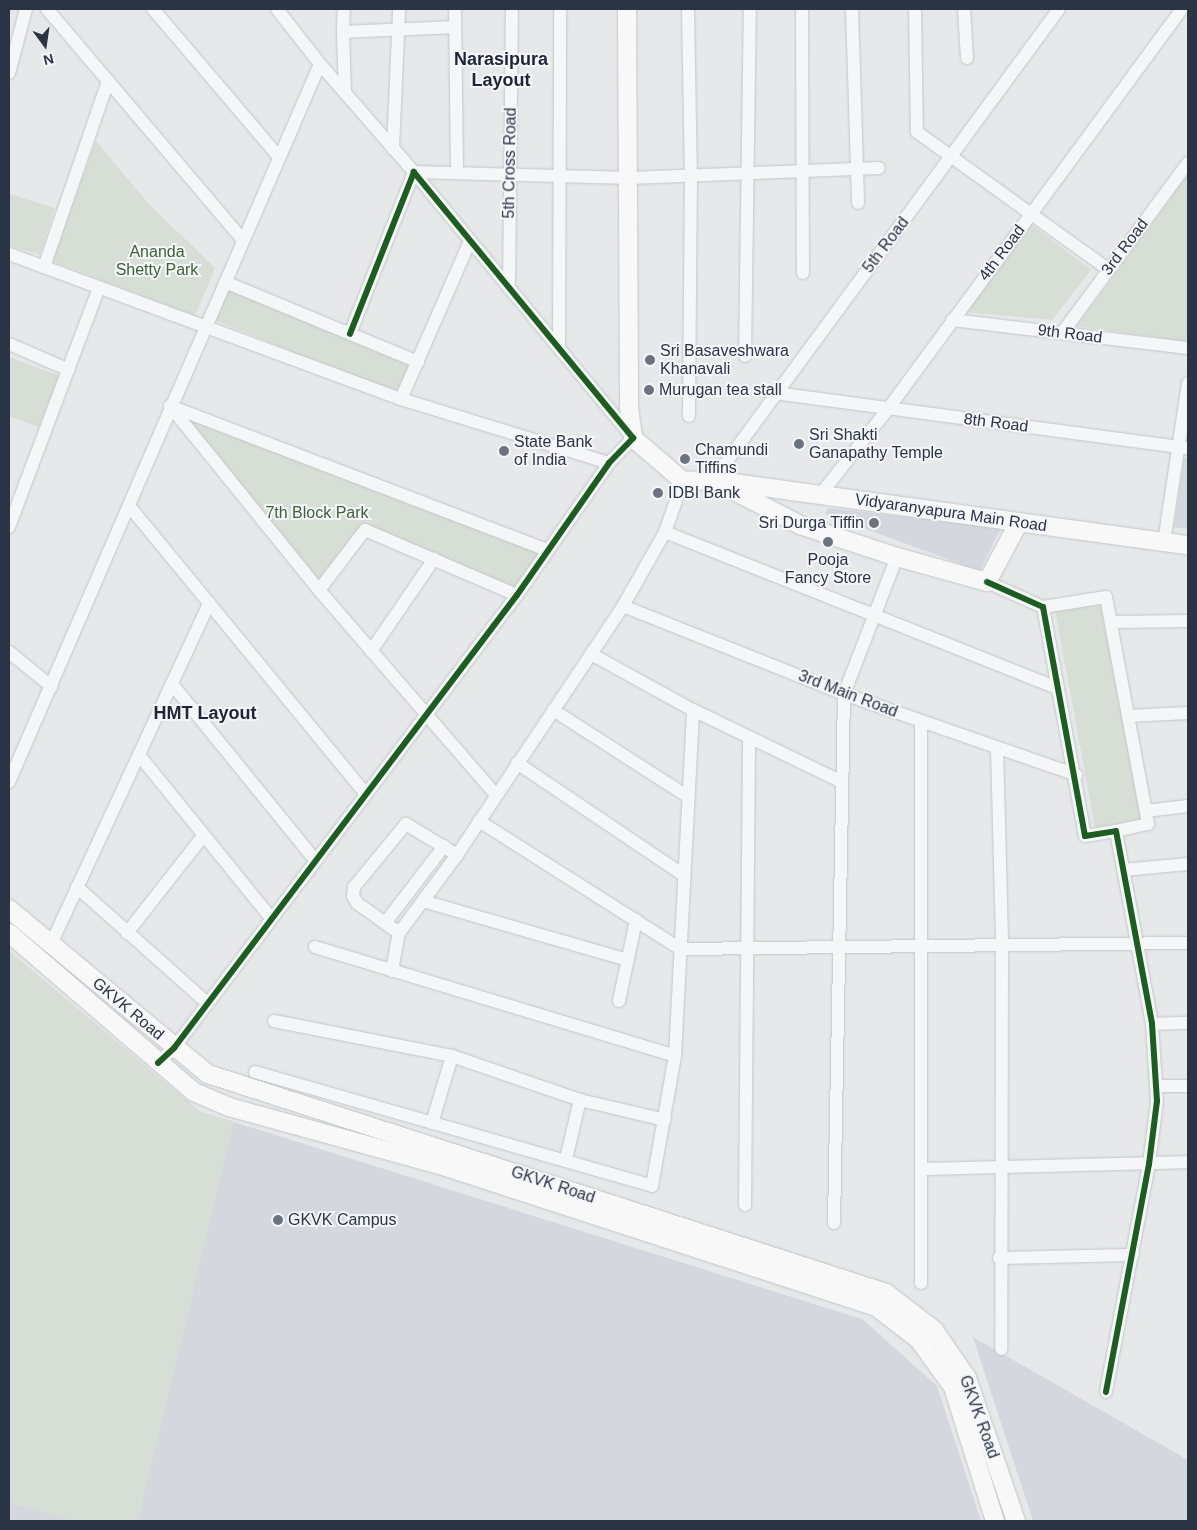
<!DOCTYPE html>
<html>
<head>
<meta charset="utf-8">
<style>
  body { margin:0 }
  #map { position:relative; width:1197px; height:1530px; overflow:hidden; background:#e6e8ea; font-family:Helvetica,sans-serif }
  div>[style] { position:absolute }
  .built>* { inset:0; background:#d4d7dd }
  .green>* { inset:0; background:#d6ded6 }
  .roads { filter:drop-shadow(0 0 1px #c4c6c8) drop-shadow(0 0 1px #c4c6c8) }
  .minor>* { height:12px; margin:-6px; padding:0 6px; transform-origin:6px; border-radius:6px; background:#f5f6f7 }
  .secondary>* { height:18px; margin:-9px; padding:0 9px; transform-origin:9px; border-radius:9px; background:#f8f8f8 }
  .cycleway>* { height:6px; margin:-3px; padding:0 3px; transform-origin:3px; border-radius:3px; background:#1b5e20 }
  .dots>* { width:14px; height:14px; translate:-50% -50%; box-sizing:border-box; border:2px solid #f4f6f9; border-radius:50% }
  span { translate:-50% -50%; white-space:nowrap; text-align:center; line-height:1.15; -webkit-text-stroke:4px #f4f6f9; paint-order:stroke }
  .street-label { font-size:16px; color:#2b3445 }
  .park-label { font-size:16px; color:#3f6138 }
  .poi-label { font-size:16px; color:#2b3445 }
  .left { translate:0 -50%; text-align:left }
  .right { translate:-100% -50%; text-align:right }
  .neighbourhood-label { font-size:18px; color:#1d2536; font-weight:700 }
  .frame { position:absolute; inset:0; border:10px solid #2b3445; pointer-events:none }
  .north { position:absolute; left:20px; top:20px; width:50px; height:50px; -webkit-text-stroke:4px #f4f6f9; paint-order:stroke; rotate:166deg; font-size:14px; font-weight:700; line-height:20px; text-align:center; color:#2b3445 }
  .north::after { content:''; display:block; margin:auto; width:18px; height:22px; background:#2b3445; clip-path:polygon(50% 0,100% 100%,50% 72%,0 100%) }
</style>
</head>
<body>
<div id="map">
  <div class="built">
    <i style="clip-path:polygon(1184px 458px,1188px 458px,1188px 529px,1174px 527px)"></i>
    <i style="clip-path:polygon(828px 508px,1001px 528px,980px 571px,825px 514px)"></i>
    <i style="clip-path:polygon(9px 951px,199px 1111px,862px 1319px,937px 1386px,981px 1521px,9px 1521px)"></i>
    <i style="clip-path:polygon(973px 1337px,1188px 1460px,1188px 1521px,1033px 1521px)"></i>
  </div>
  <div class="green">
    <i style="clip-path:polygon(96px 141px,148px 203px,215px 268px,195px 316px,52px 261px)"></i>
    <i style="clip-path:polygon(1188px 174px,1188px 342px,1076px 326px,1102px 292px)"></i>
    <i style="clip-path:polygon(9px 194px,55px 208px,40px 255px,9px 245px)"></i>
    <i style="clip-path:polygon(1031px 224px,1091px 270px,1052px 320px,964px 312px)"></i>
    <i style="clip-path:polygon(228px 287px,412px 362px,399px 395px,214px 320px)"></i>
    <i style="clip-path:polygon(9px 357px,60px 376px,39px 427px,9px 416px)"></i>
    <i style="clip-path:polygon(182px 415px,541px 552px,516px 590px,364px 526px,319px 584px)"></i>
    <i style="clip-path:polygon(1100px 601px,1141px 820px,1095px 828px,1055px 610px)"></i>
    <i style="clip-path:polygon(9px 951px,199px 1111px,234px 1122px,138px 1521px,72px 1521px,9px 1503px)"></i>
  </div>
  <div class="roads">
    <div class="minor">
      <i style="left:47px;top:9px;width:303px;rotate:49.7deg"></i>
      <i style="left:153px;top:9px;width:193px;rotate:49.6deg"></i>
      <i style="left:277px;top:9px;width:70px;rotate:52deg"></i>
      <i style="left:320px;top:64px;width:143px;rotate:49deg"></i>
      <i style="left:414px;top:172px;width:216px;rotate:1.6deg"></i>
      <i style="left:630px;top:178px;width:249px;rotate:-2.3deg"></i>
      <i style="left:455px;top:9px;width:164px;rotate:89.3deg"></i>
      <i style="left:688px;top:9px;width:166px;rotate:89deg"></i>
      <i style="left:691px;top:175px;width:241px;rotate:90.5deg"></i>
      <i style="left:802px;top:9px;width:264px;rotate:89.8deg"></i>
      <i style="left:852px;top:9px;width:194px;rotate:88.2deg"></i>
      <i style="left:915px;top:9px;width:123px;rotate:89.1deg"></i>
      <i style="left:917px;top:132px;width:235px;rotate:35.7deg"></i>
      <i style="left:964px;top:9px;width:49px;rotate:86.5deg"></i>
      <i style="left:343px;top:32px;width:23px;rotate:-88deg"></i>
      <i style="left:9px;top:73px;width:66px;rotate:-75.1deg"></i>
      <i style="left:345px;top:93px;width:61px;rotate:-91.9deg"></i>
      <i style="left:343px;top:32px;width:112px;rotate:-2.6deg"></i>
      <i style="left:393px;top:149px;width:140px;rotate:-87.5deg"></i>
      <i style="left:9px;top:254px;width:418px;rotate:20.3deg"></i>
      <i style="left:401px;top:399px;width:218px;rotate:17.1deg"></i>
      <i style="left:44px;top:267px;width:197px;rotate:-71deg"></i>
      <i style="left:225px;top:282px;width:209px;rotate:22.5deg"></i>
      <i style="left:509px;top:288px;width:279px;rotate:-89.4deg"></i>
      <i style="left:952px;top:320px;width:238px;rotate:6.8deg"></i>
      <i style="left:1062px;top:333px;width:212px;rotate:-53.5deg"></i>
      <i style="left:9px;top:344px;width:65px;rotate:23.4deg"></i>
      <i style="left:559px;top:348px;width:339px;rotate:-89.8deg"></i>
      <i style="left:745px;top:356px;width:347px;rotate:-89.2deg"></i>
      <i style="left:775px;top:393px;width:417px;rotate:7.6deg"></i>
      <i style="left:401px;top:399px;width:172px;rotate:-66.4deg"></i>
      <i style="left:170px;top:406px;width:237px;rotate:51deg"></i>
      <i style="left:319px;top:590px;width:271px;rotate:49.2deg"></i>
      <i style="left:170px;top:406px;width:404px;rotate:20.9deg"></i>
      <i style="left:713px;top:480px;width:584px;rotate:-53.7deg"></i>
      <i style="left:820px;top:495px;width:110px;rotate:-51.7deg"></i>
      <i style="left:888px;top:409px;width:496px;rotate:-53.7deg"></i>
      <i style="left:130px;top:507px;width:370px;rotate:50.6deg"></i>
      <i style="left:9px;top:527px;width:256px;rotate:-69.4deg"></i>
      <i style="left:665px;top:532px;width:423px;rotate:21.7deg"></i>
      <i style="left:1164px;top:542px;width:161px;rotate:-81.4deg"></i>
      <i style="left:987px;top:582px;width:61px;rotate:24.1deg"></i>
      <i style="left:1043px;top:607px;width:233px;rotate:79.6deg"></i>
      <i style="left:1085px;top:836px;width:31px;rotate:-9deg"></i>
      <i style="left:1116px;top:831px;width:196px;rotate:79.4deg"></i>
      <i style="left:1152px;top:1024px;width:77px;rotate:86.3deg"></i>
      <i style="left:1157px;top:1101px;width:64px;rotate:97.2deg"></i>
      <i style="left:1149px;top:1164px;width:232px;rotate:100.7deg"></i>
      <i style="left:319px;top:590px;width:76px;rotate:-52.5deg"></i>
      <i style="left:365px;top:530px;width:165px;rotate:23.2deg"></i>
      <i style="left:623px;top:606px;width:238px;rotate:21.7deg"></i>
      <i style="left:844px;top:694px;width:246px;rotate:19.2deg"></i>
      <i style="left:1043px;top:607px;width:64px;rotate:-9deg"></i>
      <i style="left:1106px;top:597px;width:231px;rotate:79.5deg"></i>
      <i style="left:1148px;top:824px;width:33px;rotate:168deg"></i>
      <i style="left:1111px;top:622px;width:77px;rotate:-0.7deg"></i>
      <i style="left:371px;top:651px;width:112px;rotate:-55.6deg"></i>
      <i style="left:9px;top:652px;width:55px;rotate:39.1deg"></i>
      <i style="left:591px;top:654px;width:116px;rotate:28.8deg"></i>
      <i style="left:693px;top:710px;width:163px;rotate:25.8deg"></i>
      <i style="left:172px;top:684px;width:225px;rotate:50.9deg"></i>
      <i style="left:553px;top:710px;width:159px;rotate:32.7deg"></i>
      <i style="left:1128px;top:716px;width:60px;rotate:-2.9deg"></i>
      <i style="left:921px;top:721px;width:562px;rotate:90deg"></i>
      <i style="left:997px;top:748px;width:195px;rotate:88.5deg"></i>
      <i style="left:1002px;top:943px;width:406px;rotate:90.1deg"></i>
      <i style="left:139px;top:755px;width:208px;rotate:51deg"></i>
      <i style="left:517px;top:763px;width:202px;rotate:33.9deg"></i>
      <i style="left:9px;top:782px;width:782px;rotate:-66.58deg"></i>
      <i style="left:1146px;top:811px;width:42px;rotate:-6.8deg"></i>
      <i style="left:479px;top:821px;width:239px;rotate:32.4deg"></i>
      <i style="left:681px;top:949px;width:507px;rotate:-0.68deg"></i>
      <i style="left:1123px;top:870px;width:65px;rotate:-5.3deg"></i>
      <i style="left:77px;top:887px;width:174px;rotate:41.7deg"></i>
      <i style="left:423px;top:901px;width:213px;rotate:16.1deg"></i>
      <i style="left:385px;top:923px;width:97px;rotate:-52.5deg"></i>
      <i style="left:127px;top:933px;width:123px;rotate:-51.9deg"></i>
      <i style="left:399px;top:933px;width:52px;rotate:-144.5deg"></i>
      <i style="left:357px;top:903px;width:8px;rotate:-120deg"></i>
      <i style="left:353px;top:896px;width:9px;rotate:-84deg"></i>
      <i style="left:354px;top:887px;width:82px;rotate:-50.5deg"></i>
      <i style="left:406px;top:824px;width:60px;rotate:31.3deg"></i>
      <i style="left:51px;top:944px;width:376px;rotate:-65.1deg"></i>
      <i style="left:315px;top:947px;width:376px;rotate:16.8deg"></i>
      <i style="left:392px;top:971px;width:39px;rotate:-80deg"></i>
      <i style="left:399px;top:933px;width:97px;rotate:-53.4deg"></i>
      <i style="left:457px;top:855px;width:299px;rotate:-56.3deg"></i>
      <i style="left:623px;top:606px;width:85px;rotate:-60.4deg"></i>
      <i style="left:665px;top:532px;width:54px;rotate:-70.6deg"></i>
      <i style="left:619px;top:1001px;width:83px;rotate:-78.1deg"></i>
      <i style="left:274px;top:1021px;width:181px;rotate:11.1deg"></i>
      <i style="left:452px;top:1056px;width:135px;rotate:19deg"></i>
      <i style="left:580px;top:1100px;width:87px;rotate:13.2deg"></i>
      <i style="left:1152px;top:1024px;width:36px;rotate:-2deg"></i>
      <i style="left:158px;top:1063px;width:22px;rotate:-43deg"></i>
      <i style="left:174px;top:1048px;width:568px;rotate:-52.87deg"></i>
      <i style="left:517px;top:595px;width:161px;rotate:-55.1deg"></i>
      <i style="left:609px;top:463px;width:35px;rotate:-46deg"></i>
      <i style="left:633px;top:438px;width:345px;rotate:-129.5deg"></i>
      <i style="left:414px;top:172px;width:174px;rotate:111.6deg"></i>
      <i style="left:255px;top:1072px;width:413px;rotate:16deg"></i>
      <i style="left:652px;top:1186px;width:132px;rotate:-80deg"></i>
      <i style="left:675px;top:1056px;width:346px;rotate:-87deg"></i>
      <i style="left:1158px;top:1086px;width:30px"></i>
      <i style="left:432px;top:1123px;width:70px;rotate:-73.4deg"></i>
      <i style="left:566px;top:1159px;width:61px;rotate:-76.7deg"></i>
      <i style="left:923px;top:1169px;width:265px;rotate:-1.5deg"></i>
      <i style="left:745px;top:1205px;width:468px;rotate:-89.5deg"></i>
      <i style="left:834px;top:1223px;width:529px;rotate:-88.92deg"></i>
      <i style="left:844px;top:694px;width:147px;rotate:-68.9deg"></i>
      <i style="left:999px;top:1258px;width:134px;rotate:-1.3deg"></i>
    </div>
    <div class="secondary">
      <i style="left:627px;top:9px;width:399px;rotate:89.7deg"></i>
      <i style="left:629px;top:408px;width:30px;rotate:82deg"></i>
      <i style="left:633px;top:438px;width:66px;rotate:40.7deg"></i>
      <i style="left:683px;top:481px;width:30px;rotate:-2deg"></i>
      <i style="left:713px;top:480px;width:98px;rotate:27.3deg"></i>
      <i style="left:800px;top:525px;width:102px;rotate:18.3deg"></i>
      <i style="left:897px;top:557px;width:93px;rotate:15.5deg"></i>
      <i style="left:987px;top:582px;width:68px;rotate:-61.9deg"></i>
      <i style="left:726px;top:482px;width:466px;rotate:7.8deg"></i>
      <i style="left:9px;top:909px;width:259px;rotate:39.7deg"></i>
      <i style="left:208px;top:1074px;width:712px;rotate:17.9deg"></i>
      <i style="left:886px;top:1293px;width:61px;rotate:37.6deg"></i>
      <i style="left:934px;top:1330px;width:58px;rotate:55.5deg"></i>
      <i style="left:967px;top:1378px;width:151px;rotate:71.1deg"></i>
      <i style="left:9px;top:933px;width:244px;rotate:40.7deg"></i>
      <i style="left:194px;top:1092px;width:38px;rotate:23deg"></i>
      <i style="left:229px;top:1107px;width:222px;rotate:15.4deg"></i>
      <i style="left:443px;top:1166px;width:454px;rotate:18deg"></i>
      <i style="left:875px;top:1306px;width:56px;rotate:37.7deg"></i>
      <i style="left:919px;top:1340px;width:58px;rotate:54.1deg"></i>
      <i style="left:953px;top:1387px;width:140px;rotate:72.6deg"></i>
    </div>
  </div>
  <div class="cycleway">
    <i style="left:987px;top:582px;width:61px;rotate:24.1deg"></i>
    <i style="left:1043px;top:607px;width:233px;rotate:79.6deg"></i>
    <i style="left:1085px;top:836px;width:31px;rotate:-9deg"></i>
    <i style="left:1116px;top:831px;width:196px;rotate:79.4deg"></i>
    <i style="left:1152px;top:1024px;width:77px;rotate:86.3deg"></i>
    <i style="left:1157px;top:1101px;width:64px;rotate:97.2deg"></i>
    <i style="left:1149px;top:1164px;width:232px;rotate:100.7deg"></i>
    <i style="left:158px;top:1063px;width:22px;rotate:-43deg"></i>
    <i style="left:174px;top:1048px;width:568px;rotate:-52.87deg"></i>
    <i style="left:517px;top:595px;width:161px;rotate:-55.1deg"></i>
    <i style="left:609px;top:463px;width:35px;rotate:-46deg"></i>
    <i style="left:633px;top:438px;width:345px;rotate:-129.5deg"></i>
    <i style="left:414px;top:172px;width:174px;rotate:111.6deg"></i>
  </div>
  <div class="dots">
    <i style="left:650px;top:360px;background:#6c737f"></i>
    <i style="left:649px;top:390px;background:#6c737f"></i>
    <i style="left:799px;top:444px;background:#6c737f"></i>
    <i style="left:504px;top:451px;background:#6c737f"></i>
    <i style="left:685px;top:459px;background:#6c737f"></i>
    <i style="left:658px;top:493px;background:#6c737f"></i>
    <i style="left:874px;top:523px;background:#6c737f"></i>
    <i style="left:828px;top:542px;background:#6c737f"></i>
    <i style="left:278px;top:1220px;background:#6c737f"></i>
  </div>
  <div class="street-label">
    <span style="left:510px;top:163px;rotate:-89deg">5th Cross Road</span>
    <span style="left:886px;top:245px;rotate:-53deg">5th Road</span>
    <span style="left:1125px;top:247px;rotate:-53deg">3rd Road</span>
    <span style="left:1002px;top:253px;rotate:-53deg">4th Road</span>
    <span style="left:1070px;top:334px;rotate:7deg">9th Road</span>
    <span style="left:996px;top:423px;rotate:7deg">8th Road</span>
    <span style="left:951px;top:513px;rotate:8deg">Vidyaranyapura Main Road</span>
    <span style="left:848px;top:694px;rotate:21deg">3rd Main Road</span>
    <span style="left:128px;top:1009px;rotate:40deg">GKVK Road</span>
    <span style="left:553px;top:1185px;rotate:18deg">GKVK Road</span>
    <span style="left:979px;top:1417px;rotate:70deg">GKVK Road</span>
  </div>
  <div class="park-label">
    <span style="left:157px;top:261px">Ananda<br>Shetty Park</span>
    <span style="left:317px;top:513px">7th Block Park</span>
  </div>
  <div class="poi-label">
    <span class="left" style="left:660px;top:360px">Sri Basaveshwara<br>Khanavali</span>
    <span class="left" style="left:659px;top:390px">Murugan tea stall</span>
    <span class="left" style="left:809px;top:444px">Sri Shakti<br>Ganapathy Temple</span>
    <span class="left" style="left:514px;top:451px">State Bank<br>of India</span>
    <span class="left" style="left:695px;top:459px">Chamundi<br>Tiffins</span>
    <span class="left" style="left:668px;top:493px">IDBI Bank</span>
    <span class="right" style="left:864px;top:523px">Sri Durga Tiffin</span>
    <span style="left:828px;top:569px">Pooja<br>Fancy Store</span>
    <span class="left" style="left:288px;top:1220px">GKVK Campus</span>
  </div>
  <div class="neighbourhood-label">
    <span style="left:501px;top:70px">Narasipura<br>Layout</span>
    <span style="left:205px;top:713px">HMT Layout</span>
  </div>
  <div class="frame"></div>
  <div class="north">N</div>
</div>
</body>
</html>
